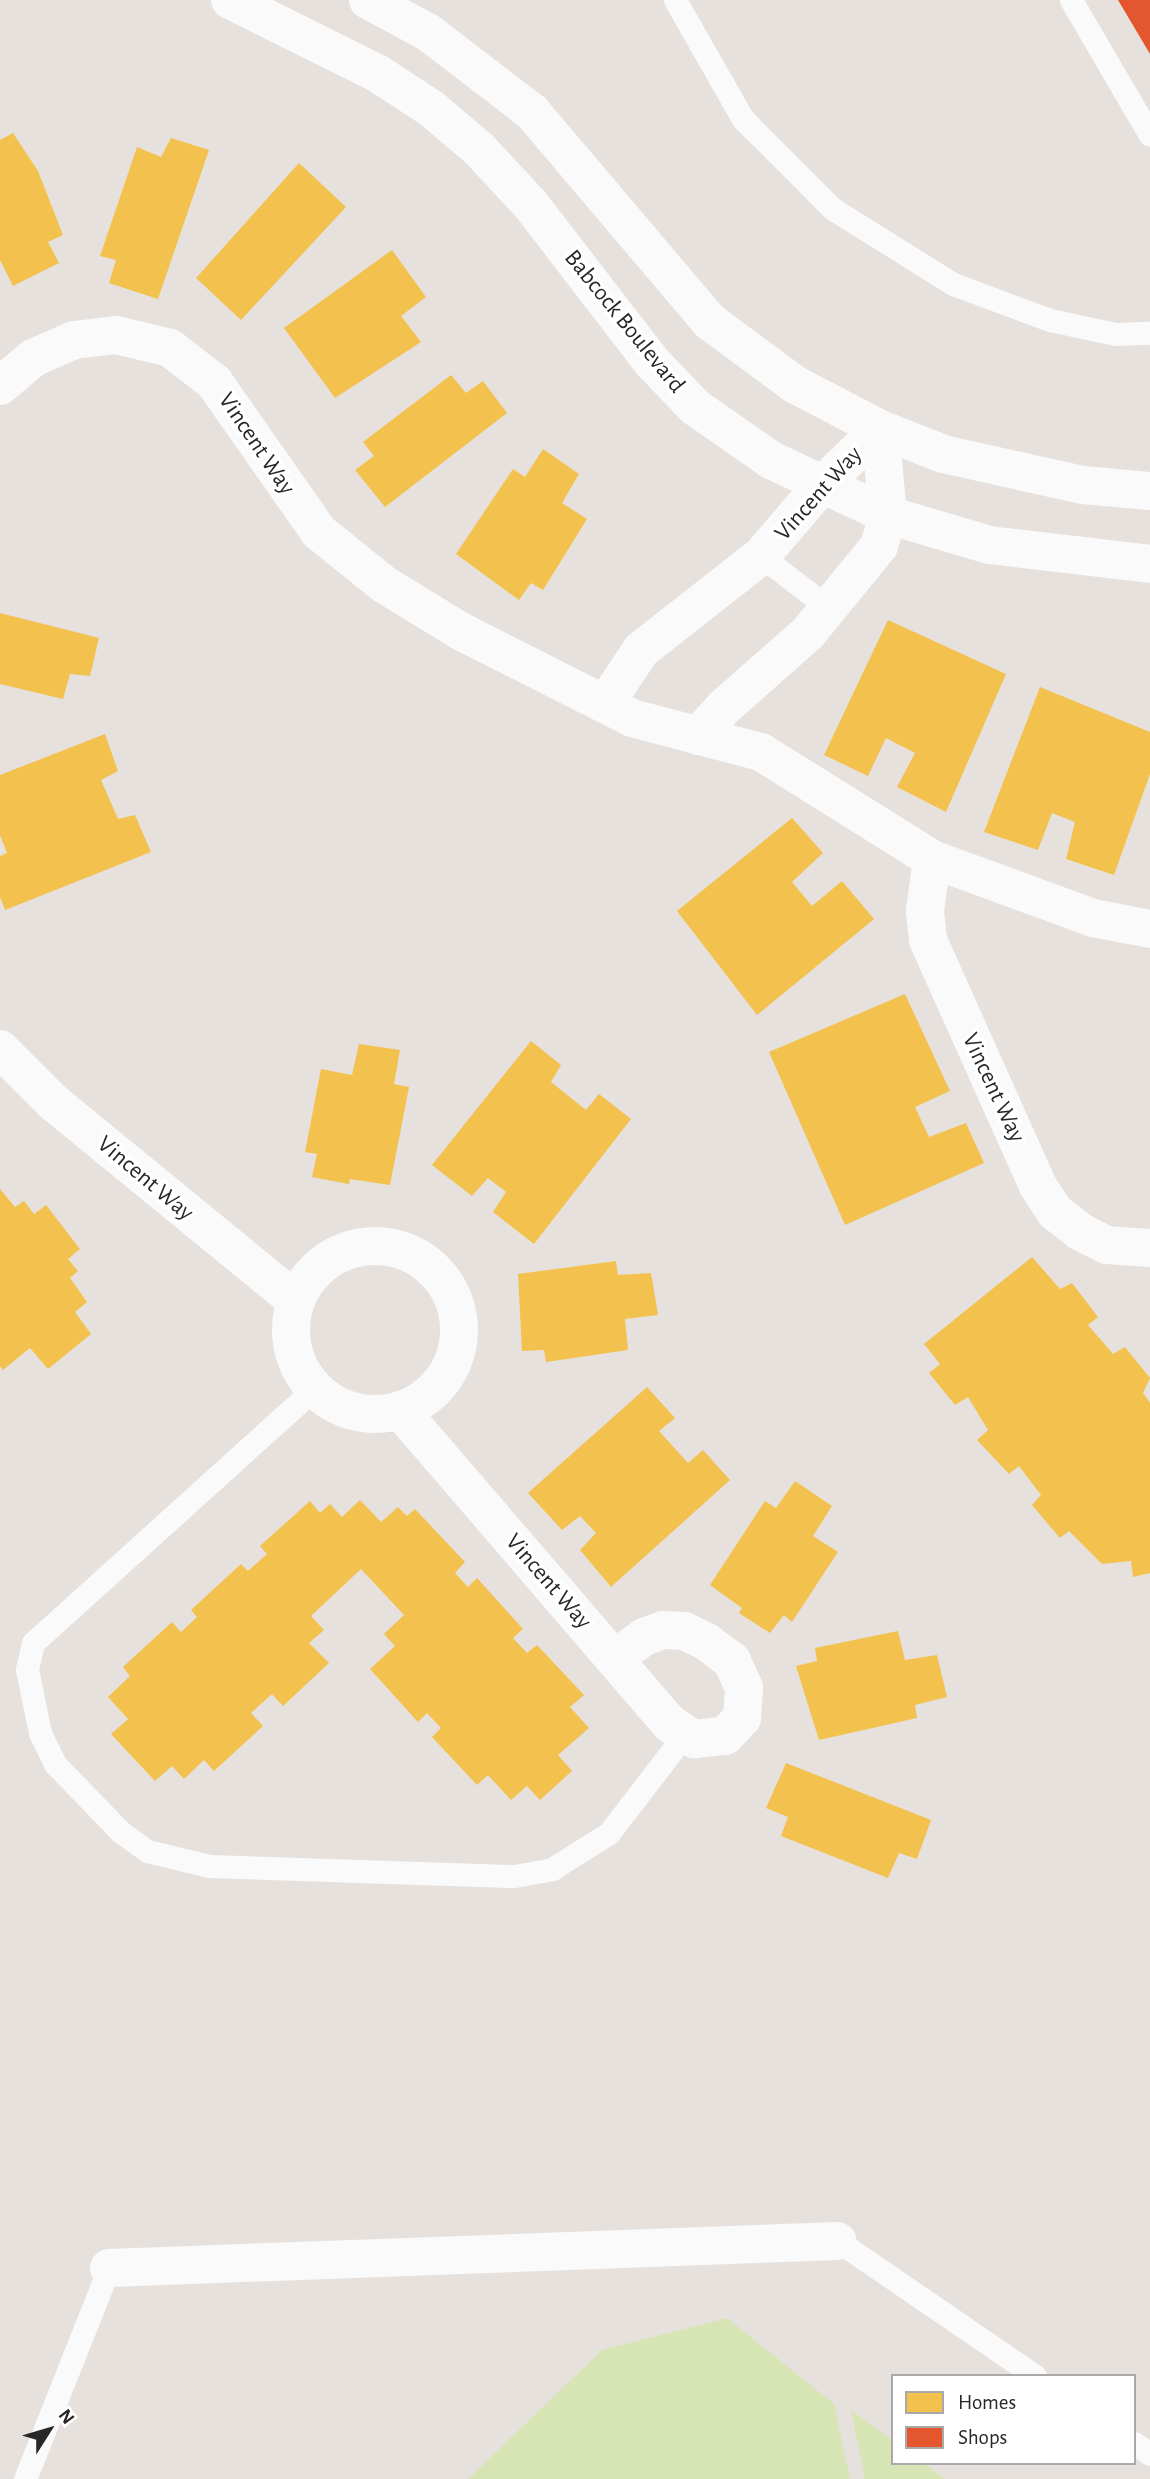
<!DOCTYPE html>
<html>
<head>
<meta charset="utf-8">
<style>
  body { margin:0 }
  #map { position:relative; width:1150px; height:2479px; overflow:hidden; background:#e6e1dd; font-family:"Alegreya Sans",sans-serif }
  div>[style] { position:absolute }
  .pitch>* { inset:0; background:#d6e5b3 }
  .homes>* { inset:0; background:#f2c14e }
  .shops>* { inset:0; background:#e4572e }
  .lane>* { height:23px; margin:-11.5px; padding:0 11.5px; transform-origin:11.5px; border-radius:11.5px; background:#fbfafa }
  .street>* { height:38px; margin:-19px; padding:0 19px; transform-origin:19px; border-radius:19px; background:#fbfafa }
  .street>.ring { margin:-19px; padding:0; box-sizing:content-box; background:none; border:38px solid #fbfafa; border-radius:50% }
  .secondary>* { height:38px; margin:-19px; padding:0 19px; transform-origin:19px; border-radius:19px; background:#fbfafa }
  span { translate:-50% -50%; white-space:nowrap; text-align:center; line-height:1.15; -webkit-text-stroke:7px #fff; paint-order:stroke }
  .street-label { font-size:24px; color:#272727 }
  .legend { position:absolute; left:891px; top:2374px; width:245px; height:91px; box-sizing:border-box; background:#fff; border:2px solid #a9a9a9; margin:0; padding:9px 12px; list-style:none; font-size:21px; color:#272727 }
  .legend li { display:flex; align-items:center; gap:14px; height:35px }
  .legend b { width:35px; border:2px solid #a9a9a9 }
  .north { position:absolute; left:14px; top:2395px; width:70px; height:70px; -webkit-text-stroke:5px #fff; paint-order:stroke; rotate:53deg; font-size:19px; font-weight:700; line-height:28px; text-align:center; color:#272727 }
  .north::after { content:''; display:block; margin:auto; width:24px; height:32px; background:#272727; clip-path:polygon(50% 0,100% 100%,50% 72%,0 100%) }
</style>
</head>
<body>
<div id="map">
  <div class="pitch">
    <i style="clip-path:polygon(727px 2318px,834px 2404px,850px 2479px,468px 2479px,602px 2350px)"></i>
    <i style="clip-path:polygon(851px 2410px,893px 2441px,893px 2463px,924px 2463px,945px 2479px,865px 2479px)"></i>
  </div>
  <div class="homes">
    <i style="clip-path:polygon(13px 133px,38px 171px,63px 235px,48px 242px,59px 263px,13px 286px,0 260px,0 140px)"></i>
    <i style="clip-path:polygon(171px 138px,209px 150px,158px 299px,109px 283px,116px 260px,100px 256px,137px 147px,161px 157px)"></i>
    <i style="clip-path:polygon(299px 163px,346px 207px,241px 320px,196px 278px)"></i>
    <i style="clip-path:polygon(392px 250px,426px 297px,401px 316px,421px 342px,335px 398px,284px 328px)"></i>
    <i style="clip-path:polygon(451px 375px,466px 393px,483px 381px,507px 413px,385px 507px,355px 470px,374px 456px,363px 442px)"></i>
    <i style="clip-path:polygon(543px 449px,579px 474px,562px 503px,587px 519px,543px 590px,531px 583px,519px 600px,456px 554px,513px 469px,525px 477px)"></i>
    <i style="clip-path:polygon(0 613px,99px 638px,90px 676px,70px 674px,63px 699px,0 684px)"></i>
    <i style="clip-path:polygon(888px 620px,1006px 674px,946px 812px,897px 787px,915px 753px,886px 738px,868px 776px,824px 755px)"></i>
    <i style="clip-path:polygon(1040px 687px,1150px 732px,1150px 774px,1114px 875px,1066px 859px,1075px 822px,1052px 813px,1038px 850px,984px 832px)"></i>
    <i style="clip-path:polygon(105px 734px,118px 771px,101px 780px,118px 819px,135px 815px,151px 852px,5px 910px,0 897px,0 856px,7px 853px,0 835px,0 775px)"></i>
    <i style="clip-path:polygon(792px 818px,823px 853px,792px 882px,812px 906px,842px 881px,874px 919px,757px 1015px,677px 911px)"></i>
    <i style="clip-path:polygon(905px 994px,950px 1091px,915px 1107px,929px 1137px,966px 1123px,984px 1163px,845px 1225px,769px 1052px)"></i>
    <i style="clip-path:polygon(531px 1041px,561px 1065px,551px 1082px,586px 1110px,599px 1094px,631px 1119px,534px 1244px,493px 1212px,506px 1192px,488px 1178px,472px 1196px,432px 1165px)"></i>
    <i style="clip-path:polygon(359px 1044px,400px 1050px,394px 1084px,409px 1087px,390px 1185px,350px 1179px,349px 1184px,312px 1177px,317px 1154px,305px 1152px,321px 1069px,352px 1075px)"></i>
    <i style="clip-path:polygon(0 1189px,15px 1207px,24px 1201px,34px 1214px,46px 1205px,80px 1249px,68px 1259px,78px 1271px,70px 1278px,87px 1302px,75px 1312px,91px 1334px,48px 1369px,30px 1348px,3px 1370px,0 1366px)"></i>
    <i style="clip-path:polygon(1032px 1257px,1060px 1289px,1072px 1283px,1098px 1317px,1088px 1325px,1113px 1354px,1125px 1347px,1150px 1378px,1143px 1393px,1150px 1403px,1150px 1573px,1133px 1577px,1131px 1561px,1102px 1564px,1069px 1531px,1060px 1538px,1032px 1505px,1041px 1495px,1019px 1466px,1009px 1474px,977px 1440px,988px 1430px,968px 1397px,955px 1405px,929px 1373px,940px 1364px,924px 1344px)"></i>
    <i style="clip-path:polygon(616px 1261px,618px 1275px,651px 1273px,658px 1315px,625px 1319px,628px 1350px,546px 1362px,544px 1350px,522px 1351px,518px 1274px)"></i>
    <i style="clip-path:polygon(647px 1387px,675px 1418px,659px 1431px,688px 1463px,703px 1450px,730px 1480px,611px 1587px,580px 1550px,596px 1533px,580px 1516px,562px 1530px,528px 1493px)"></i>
    <i style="clip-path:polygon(795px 1481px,832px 1506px,813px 1536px,838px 1552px,792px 1622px,784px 1615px,770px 1633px,739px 1613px,742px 1608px,710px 1585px,765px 1501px,776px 1508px)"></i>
    <i style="clip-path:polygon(360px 1500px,381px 1522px,398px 1507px,407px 1516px,415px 1509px,465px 1562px,455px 1573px,468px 1587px,477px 1578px,523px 1629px,513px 1638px,527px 1653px,537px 1645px,584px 1695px,570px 1707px,589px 1728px,558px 1755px,572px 1771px,540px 1800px,527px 1786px,511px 1800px,488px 1775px,477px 1785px,432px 1737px,441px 1728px,427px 1713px,418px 1722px,370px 1669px,395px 1646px,384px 1634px,404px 1615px,361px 1569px,311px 1616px,324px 1630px,309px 1643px,329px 1663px,283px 1706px,272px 1694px,251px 1713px,263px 1726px,214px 1771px,204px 1760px,184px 1779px,172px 1766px,155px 1781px,111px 1734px,128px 1719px,108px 1697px,130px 1676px,123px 1667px,172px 1622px,181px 1632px,197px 1617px,191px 1610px,241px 1564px,248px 1571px,267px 1554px,260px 1546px,310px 1501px,320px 1513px,330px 1504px,342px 1517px)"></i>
    <i style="clip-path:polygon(898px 1631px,905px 1660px,937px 1655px,947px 1697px,915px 1705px,917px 1718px,819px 1740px,796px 1666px,817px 1661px,815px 1648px)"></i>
    <i style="clip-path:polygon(786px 1763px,931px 1820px,917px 1859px,899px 1853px,888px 1878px,781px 1836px,788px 1817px,766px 1808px)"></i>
  </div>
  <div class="shops">
    <i style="clip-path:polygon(1118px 0,1150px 0,1150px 54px)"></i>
  </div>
  <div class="lane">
    <i style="left:675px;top:0;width:137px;rotate:60.3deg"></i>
    <i style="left:743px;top:119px;width:127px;rotate:45deg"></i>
    <i style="left:833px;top:209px;width:142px;rotate:32deg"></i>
    <i style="left:953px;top:284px;width:103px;rotate:20.4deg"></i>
    <i style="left:1050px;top:320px;width:67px;rotate:12deg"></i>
    <i style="left:1116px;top:334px;width:34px;rotate:-2deg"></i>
    <i style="left:1071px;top:0;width:156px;rotate:59.7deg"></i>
    <i style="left:761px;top:556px;width:87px;rotate:37.5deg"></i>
    <i style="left:315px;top:1388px;width:380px;rotate:137.9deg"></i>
    <i style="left:33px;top:1643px;width:27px;rotate:103deg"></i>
    <i style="left:27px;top:1669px;width:65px;rotate:78.5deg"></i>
    <i style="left:40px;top:1733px;width:34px;rotate:64deg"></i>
    <i style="left:55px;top:1764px;width:95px;rotate:45.9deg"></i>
    <i style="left:121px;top:1832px;width:32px;rotate:36deg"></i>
    <i style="left:147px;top:1851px;width:64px;rotate:13.6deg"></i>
    <i style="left:209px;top:1866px;width:305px;rotate:1.9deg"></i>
    <i style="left:514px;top:1876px;width:39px;rotate:-10deg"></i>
    <i style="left:552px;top:1869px;width:67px;rotate:-32.3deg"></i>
    <i style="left:609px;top:1833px;width:125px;rotate:-52.5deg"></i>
    <i style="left:838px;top:2241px;width:239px;rotate:34.4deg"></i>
    <i style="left:1134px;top:2443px;width:19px;rotate:35deg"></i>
    <i style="left:25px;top:2479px;width:227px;rotate:-68.3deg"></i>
  </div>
  <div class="street">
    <i style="left:0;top:386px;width:43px;rotate:-40.3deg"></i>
    <i style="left:33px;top:358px;width:45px;rotate:-23.7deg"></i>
    <i style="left:74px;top:340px;width:42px;rotate:-6.8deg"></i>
    <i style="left:116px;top:335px;width:56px;rotate:13.5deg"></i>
    <i style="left:170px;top:348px;width:56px;rotate:37.7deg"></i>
    <i style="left:214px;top:382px;width:183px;rotate:55deg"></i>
    <i style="left:319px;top:532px;width:85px;rotate:38.8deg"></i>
    <i style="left:385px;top:585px;width:90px;rotate:31.4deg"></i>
    <i style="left:462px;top:632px;width:191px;rotate:26.8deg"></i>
    <i style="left:632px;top:718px;width:133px;rotate:14.8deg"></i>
    <i style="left:761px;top:752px;width:202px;rotate:32deg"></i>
    <i style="left:932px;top:859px;width:171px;rotate:20.1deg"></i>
    <i style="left:1093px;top:918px;width:58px;rotate:10.9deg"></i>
    <i style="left:605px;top:704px;width:65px;rotate:-56.3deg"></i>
    <i style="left:641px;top:650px;width:152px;rotate:-38.1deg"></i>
    <i style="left:761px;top:556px;width:92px;rotate:-49.4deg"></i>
    <i style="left:821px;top:486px;width:82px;rotate:-44deg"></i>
    <i style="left:698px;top:736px;width:38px;rotate:-48deg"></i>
    <i style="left:723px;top:708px;width:113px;rotate:-41.4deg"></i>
    <i style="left:808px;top:633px;width:112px;rotate:-50.8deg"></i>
    <i style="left:879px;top:546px;width:32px;rotate:-74deg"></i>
    <i style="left:888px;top:515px;width:86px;rotate:-95.3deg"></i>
    <i style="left:932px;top:859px;width:52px;rotate:97.7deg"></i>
    <i style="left:925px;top:911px;width:29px;rotate:84deg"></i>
    <i style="left:928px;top:940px;width:269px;rotate:65.9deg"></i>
    <i style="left:1038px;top:1186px;width:31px;rotate:57deg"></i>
    <i style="left:1055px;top:1212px;width:31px;rotate:38deg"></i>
    <i style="left:1079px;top:1231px;width:31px;rotate:27deg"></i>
    <i style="left:1107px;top:1245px;width:43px;rotate:4deg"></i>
    <i style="left:0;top:1049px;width:75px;rotate:45deg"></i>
    <i style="left:53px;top:1102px;width:314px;rotate:39.3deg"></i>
    <i class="ring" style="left:291px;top:1246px;width:130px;height:130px"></i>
    <i style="left:400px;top:1410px;width:413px;rotate:49.3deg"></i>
    <i style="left:669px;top:1723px;width:30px;rotate:33deg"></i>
    <i style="left:694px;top:1739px;width:31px;rotate:-6deg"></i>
    <i style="left:725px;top:1736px;width:25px;rotate:-47deg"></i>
    <i style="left:742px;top:1718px;width:30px;rotate:-86deg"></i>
    <i style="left:744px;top:1688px;width:30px;rotate:-114deg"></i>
    <i style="left:732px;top:1661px;width:31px;rotate:-143deg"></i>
    <i style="left:707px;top:1642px;width:25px;rotate:-154deg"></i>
    <i style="left:684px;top:1631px;width:21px;rotate:-177deg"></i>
    <i style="left:663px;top:1630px;width:20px;rotate:160deg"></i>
    <i style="left:644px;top:1637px;width:37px;rotate:144deg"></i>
    <i style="left:109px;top:2268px;width:729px;rotate:-2.12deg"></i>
  </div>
  <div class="secondary">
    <i style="left:230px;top:0;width:164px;rotate:26.4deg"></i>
    <i style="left:377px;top:73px;width:66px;rotate:33.2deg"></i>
    <i style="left:432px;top:109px;width:62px;rotate:40.4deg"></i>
    <i style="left:479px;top:149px;width:76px;rotate:47.1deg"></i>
    <i style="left:531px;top:205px;width:198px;rotate:52.4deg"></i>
    <i style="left:652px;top:362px;width:62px;rotate:46.3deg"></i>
    <i style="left:695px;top:407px;width:93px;rotate:34.9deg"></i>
    <i style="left:771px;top:460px;width:129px;rotate:25.2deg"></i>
    <i style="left:888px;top:515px;width:105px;rotate:16.5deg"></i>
    <i style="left:989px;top:545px;width:162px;rotate:6.7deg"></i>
    <i style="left:368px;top:0;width:69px;rotate:28.4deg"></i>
    <i style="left:429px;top:33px;width:130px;rotate:37.5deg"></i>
    <i style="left:532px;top:112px;width:274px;rotate:49.7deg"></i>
    <i style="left:709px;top:321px;width:106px;rotate:36.5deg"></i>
    <i style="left:794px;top:384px;width:97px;rotate:27.6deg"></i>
    <i style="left:880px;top:429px;width:68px;rotate:21.6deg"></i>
    <i style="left:943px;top:454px;width:143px;rotate:12.5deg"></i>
    <i style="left:1083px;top:485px;width:67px;rotate:5.1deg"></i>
  </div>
  <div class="street-label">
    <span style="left:624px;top:322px;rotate:51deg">Babcock Boulevard</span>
    <span style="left:256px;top:444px;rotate:56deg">Vincent Way</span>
    <span style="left:819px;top:494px;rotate:-48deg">Vincent Way</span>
    <span style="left:993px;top:1088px;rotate:65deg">Vincent Way</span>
    <span style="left:145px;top:1179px;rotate:40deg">Vincent Way</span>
    <span style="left:548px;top:1582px;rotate:49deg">Vincent Way</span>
  </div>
  <ul class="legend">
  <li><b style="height:19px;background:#f2c14e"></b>Homes</li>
  <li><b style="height:19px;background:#e4572e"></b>Shops</li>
  </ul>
  <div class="north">N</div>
</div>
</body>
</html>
